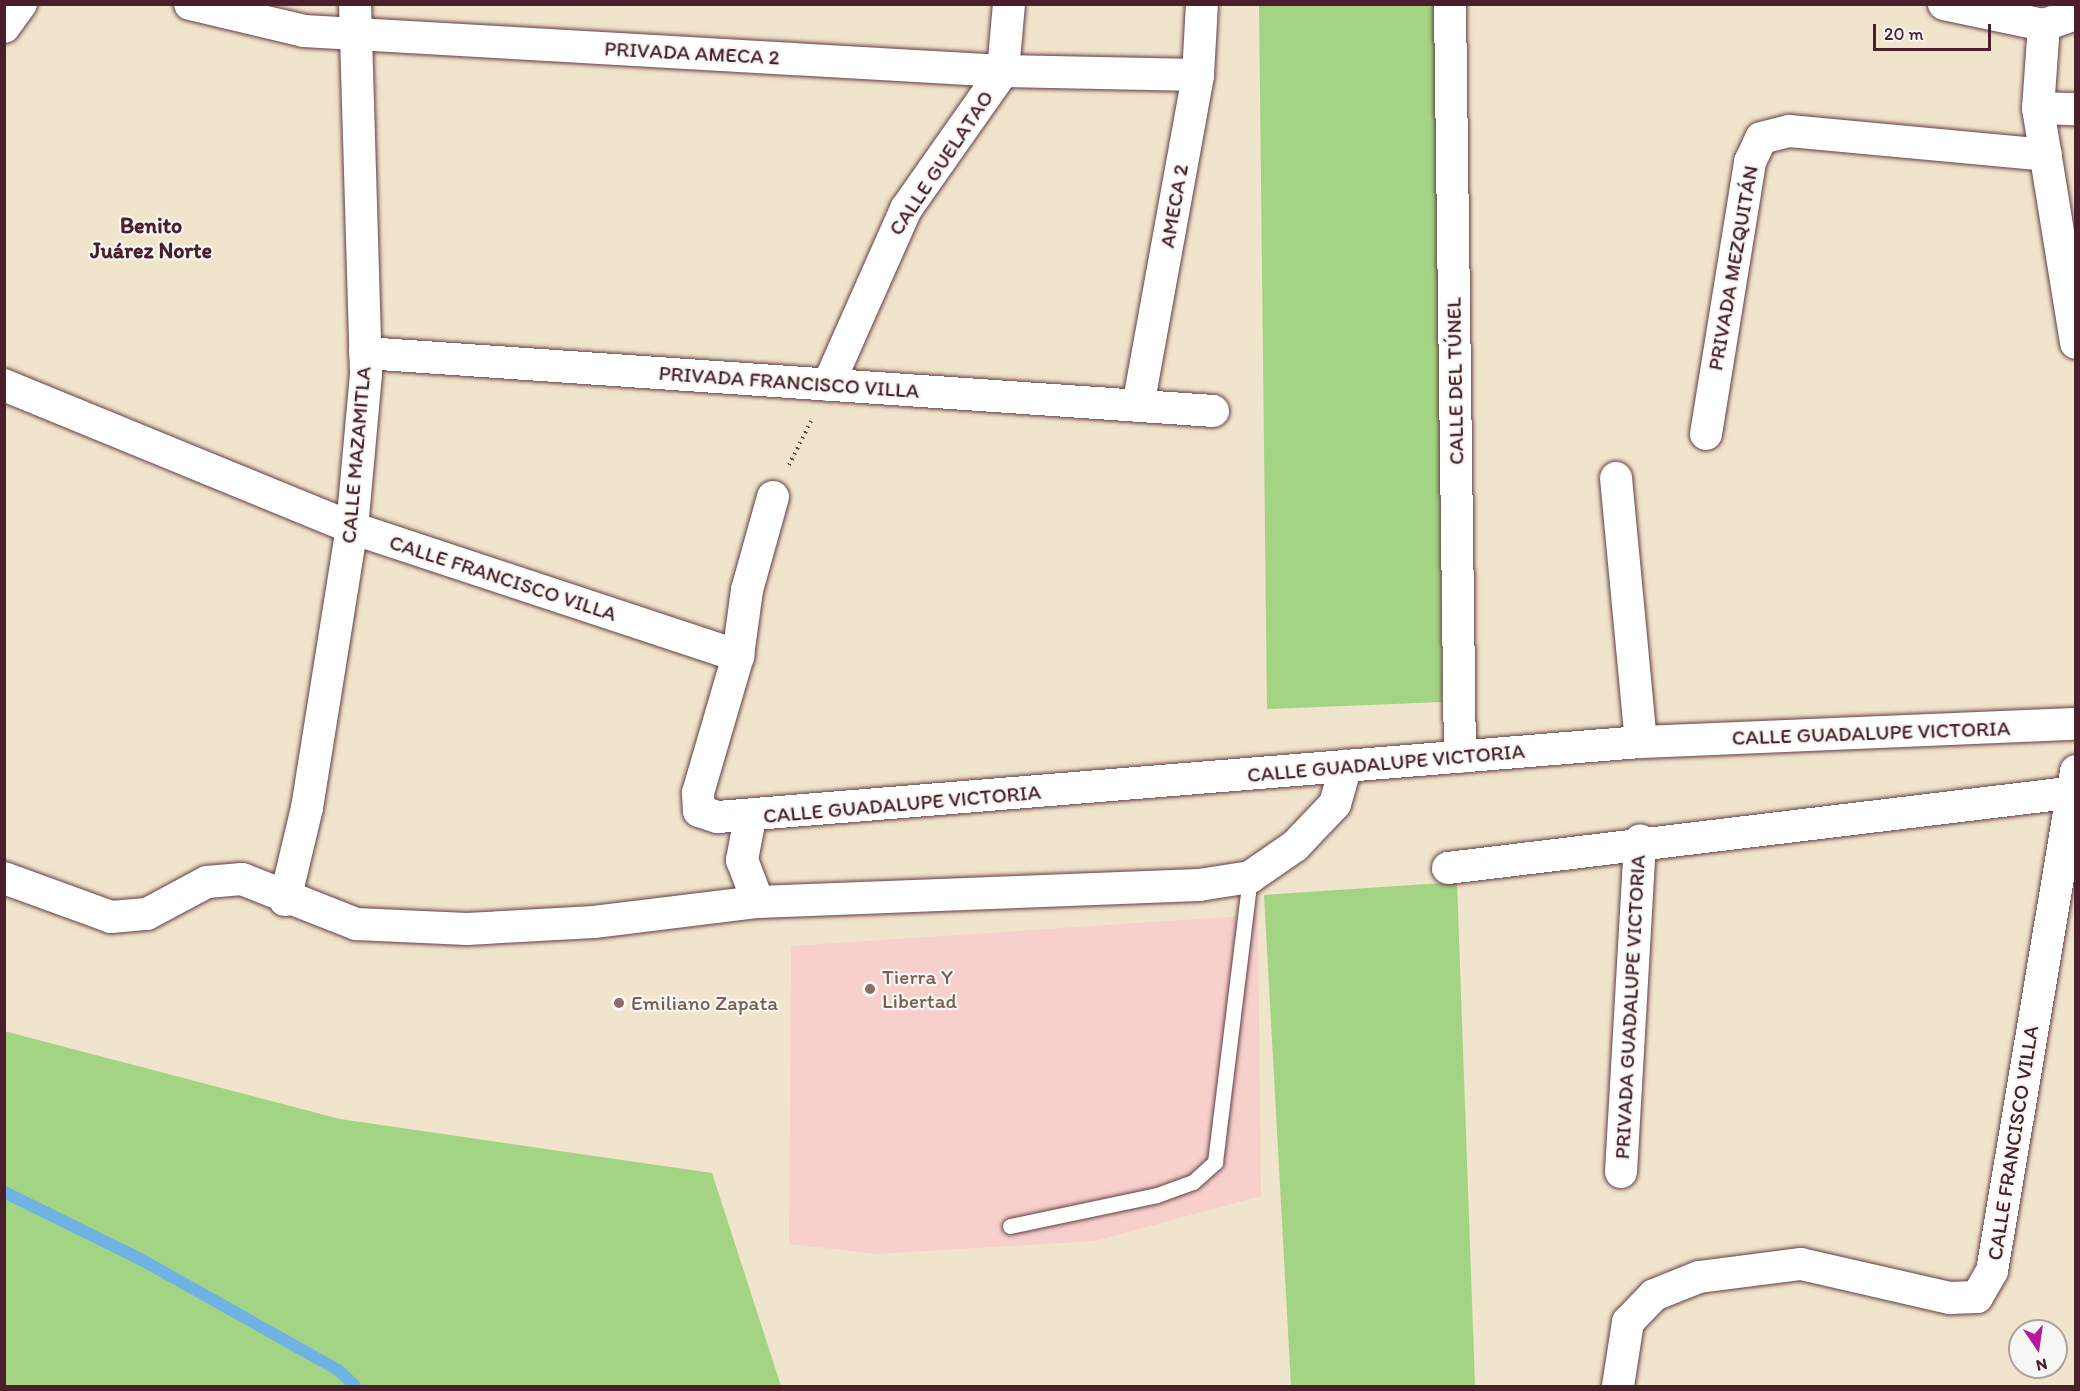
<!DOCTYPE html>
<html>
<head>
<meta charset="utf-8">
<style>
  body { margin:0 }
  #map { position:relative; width:2080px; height:1391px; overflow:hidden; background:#f1e4cc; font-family:Itim,sans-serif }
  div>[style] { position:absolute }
  .built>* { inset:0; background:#f7d0cc }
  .green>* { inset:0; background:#a3d483 }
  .stream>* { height:12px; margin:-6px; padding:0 6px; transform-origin:6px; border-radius:6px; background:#6fb2e4 }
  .path>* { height:4px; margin-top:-2px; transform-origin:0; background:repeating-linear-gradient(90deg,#633d43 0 1.5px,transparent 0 6px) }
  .roads { filter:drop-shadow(0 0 2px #633d43) drop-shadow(0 0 2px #633d43) }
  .lane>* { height:15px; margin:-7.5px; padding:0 7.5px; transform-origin:7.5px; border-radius:7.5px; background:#fff }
  .street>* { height:32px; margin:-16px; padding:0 16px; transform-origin:16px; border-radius:16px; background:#fff }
  .dots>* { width:16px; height:16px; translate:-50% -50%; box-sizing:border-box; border:3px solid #f6f6f2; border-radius:50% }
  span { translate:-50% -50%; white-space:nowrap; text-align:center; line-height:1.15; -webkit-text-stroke:4.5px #f6f6f2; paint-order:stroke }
  .street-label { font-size:21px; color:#4a1f2b }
  .education-label { font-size:21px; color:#785e54 }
  .left { translate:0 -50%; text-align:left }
  .neighbourhood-label { font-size:22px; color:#4a1f2b; font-weight:700 }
  .frame { position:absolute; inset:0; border:6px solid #4a1f2b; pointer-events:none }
  .north { position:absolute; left:2008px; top:1319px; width:60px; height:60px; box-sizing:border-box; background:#f6f6f2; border:2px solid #b1a0a2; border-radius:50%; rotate:167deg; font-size:16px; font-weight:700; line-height:24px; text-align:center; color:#4a1f2b }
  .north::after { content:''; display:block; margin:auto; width:21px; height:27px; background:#b5179e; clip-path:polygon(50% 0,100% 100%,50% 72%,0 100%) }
  .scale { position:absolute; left:1873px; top:24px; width:118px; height:27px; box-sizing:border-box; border:3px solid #4a1f2b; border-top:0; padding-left:8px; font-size:18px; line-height:21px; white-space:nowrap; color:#4a1f2b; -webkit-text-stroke:4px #f6f6f2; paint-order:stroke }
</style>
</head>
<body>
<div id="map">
  <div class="built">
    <i style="clip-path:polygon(1258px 915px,1261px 1196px,1095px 1241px,877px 1254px,789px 1244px,791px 946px)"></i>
  </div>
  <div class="green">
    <i style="clip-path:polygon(1259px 5px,1436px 5px,1442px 702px,1267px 709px)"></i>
    <i style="clip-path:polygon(1457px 882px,1475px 1386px,1291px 1386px,1264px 895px)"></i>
    <i style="clip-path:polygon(4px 1031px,340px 1119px,712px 1173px,781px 1386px,5px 1386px)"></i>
  </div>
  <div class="stream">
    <i style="left:4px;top:1192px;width:154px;rotate:26.2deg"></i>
    <i style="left:142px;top:1260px;width:225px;rotate:29.3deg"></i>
    <i style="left:338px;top:1370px;width:23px;rotate:43deg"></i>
  </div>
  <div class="path">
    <i style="left:789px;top:465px;width:49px;rotate:-63.4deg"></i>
  </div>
  <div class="roads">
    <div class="lane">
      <i style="left:1010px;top:1226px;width:150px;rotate:-11.9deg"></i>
      <i style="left:1157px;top:1195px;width:38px;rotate:-20deg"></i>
      <i style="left:1193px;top:1182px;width:30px;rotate:-42deg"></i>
      <i style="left:1215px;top:1162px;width:287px;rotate:-83deg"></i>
    </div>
    <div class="street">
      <i style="left:190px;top:4px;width:117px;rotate:13.3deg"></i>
      <i style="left:304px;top:31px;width:700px;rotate:3.28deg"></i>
      <i style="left:1003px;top:71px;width:195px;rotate:1.2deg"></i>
      <i style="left:1450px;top:4px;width:753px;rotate:89.24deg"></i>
      <i style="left:1944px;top:4px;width:102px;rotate:11.9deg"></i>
      <i style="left:2044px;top:25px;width:34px;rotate:-19deg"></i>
      <i style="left:2044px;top:25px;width:83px;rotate:94.1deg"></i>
      <i style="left:2038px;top:108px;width:238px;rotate:80.8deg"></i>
      <i style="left:4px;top:27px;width:29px;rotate:-54deg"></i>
      <i style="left:2038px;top:108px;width:38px;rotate:2deg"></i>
      <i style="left:365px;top:353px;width:850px;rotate:3.91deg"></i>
      <i style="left:4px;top:385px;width:376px;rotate:22.3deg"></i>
      <i style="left:352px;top:528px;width:407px;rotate:18.3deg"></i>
      <i style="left:828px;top:385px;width:193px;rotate:-66.1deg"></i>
      <i style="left:906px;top:209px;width:169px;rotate:-54.9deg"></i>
      <i style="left:1003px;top:71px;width:67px;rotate:-84.9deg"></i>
      <i style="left:1138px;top:406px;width:336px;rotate:-79.7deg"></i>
      <i style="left:1198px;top:75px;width:71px;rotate:-86.8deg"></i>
      <i style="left:1706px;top:434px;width:276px;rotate:-80.8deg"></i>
      <i style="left:1750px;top:162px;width:26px;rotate:-65deg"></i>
      <i style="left:1761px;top:138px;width:29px;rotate:-14deg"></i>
      <i style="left:1789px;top:131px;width:258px;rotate:5.3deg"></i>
      <i style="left:1616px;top:478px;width:265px;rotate:84.6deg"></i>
      <i style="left:773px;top:497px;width:97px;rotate:105.6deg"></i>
      <i style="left:747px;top:590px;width:67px;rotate:97.8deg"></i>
      <i style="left:738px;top:656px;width:143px;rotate:106.3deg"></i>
      <i style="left:698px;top:793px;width:18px;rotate:87deg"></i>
      <i style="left:699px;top:811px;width:20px;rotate:18deg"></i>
      <i style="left:718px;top:817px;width:926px;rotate:-4.65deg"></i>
      <i style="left:1641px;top:742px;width:435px;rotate:-2.4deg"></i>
      <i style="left:750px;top:818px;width:43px;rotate:100.8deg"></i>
      <i style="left:742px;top:860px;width:45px;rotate:69.1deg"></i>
      <i style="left:1448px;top:868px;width:633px;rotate:-6.9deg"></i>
      <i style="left:4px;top:878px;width:114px;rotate:20deg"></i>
      <i style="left:111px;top:917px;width:36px;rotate:-5deg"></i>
      <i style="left:147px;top:914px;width:68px;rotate:-28.1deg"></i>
      <i style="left:207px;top:882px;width:35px;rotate:-5deg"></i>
      <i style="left:242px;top:879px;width:123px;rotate:21.5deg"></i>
      <i style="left:356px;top:924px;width:111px;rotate:2.6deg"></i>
      <i style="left:467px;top:929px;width:127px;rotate:-3.2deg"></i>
      <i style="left:594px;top:922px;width:165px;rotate:-7deg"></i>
      <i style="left:758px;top:902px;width:441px;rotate:-2.2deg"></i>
      <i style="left:1199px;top:885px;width:52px;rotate:-8.9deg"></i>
      <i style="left:1250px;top:877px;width:55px;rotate:-34.6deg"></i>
      <i style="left:1295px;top:846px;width:58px;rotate:-46.4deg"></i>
      <i style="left:1335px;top:804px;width:40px;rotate:-74deg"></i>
      <i style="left:285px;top:900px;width:95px;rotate:-76.6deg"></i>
      <i style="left:307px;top:808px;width:284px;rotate:-80.9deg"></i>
      <i style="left:352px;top:528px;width:156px;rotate:-84.8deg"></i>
      <i style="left:366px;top:373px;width:369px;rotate:-91.7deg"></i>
      <i style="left:1621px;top:1172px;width:332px;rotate:-86.7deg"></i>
      <i style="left:1618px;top:1386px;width:65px;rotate:-81.1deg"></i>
      <i style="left:1628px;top:1322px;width:37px;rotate:-46deg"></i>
      <i style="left:1654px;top:1295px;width:48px;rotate:-21.8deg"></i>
      <i style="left:1699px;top:1277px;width:103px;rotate:-7.3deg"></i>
      <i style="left:1801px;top:1264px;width:153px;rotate:12.9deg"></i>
      <i style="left:1950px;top:1298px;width:27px;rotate:-2deg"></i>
      <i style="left:1977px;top:1297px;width:30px;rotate:-60deg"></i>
      <i style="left:1992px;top:1271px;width:507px;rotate:-80.46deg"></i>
    </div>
  </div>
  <div class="dots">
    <i style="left:870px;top:989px;background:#8d6e63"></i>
    <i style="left:619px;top:1003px;background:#8d6e63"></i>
  </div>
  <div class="street-label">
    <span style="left:692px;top:53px;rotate:3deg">PRIVADA AMECA 2</span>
    <span style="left:941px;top:163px;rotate:-56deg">CALLE GUELATAO</span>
    <span style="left:1174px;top:206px;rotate:-80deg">AMECA 2</span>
    <span style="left:1733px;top:268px;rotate:-80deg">PRIVADA MEZQUITÁN</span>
    <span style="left:1455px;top:381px;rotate:-91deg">CALLE DEL TÚNEL</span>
    <span style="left:789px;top:382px;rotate:4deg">PRIVADA FRANCISCO VILLA</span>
    <span style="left:356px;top:455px;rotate:-85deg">CALLE MAZAMITLA</span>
    <span style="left:503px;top:578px;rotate:18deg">CALLE FRANCISCO VILLA</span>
    <span style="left:1871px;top:733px;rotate:-2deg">CALLE GUADALUPE VICTORIA</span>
    <span style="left:1386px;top:763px;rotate:-5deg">CALLE GUADALUPE VICTORIA</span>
    <span style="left:902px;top:804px;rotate:-5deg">CALLE GUADALUPE VICTORIA</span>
    <span style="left:1630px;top:1007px;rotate:-87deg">PRIVADA GUADALUPE VICTORIA</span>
    <span style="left:2013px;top:1143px;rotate:-81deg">CALLE FRANCISCO VILLA</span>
  </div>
  <div class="education-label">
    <span class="left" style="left:882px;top:989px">Tierra Y<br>Libertad</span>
    <span class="left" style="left:631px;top:1003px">Emiliano Zapata</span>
  </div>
  <div class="neighbourhood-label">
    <span style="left:151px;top:238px">Benito<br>Juárez Norte</span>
  </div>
  <div class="frame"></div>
  <div class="north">N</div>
  <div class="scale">20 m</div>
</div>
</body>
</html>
